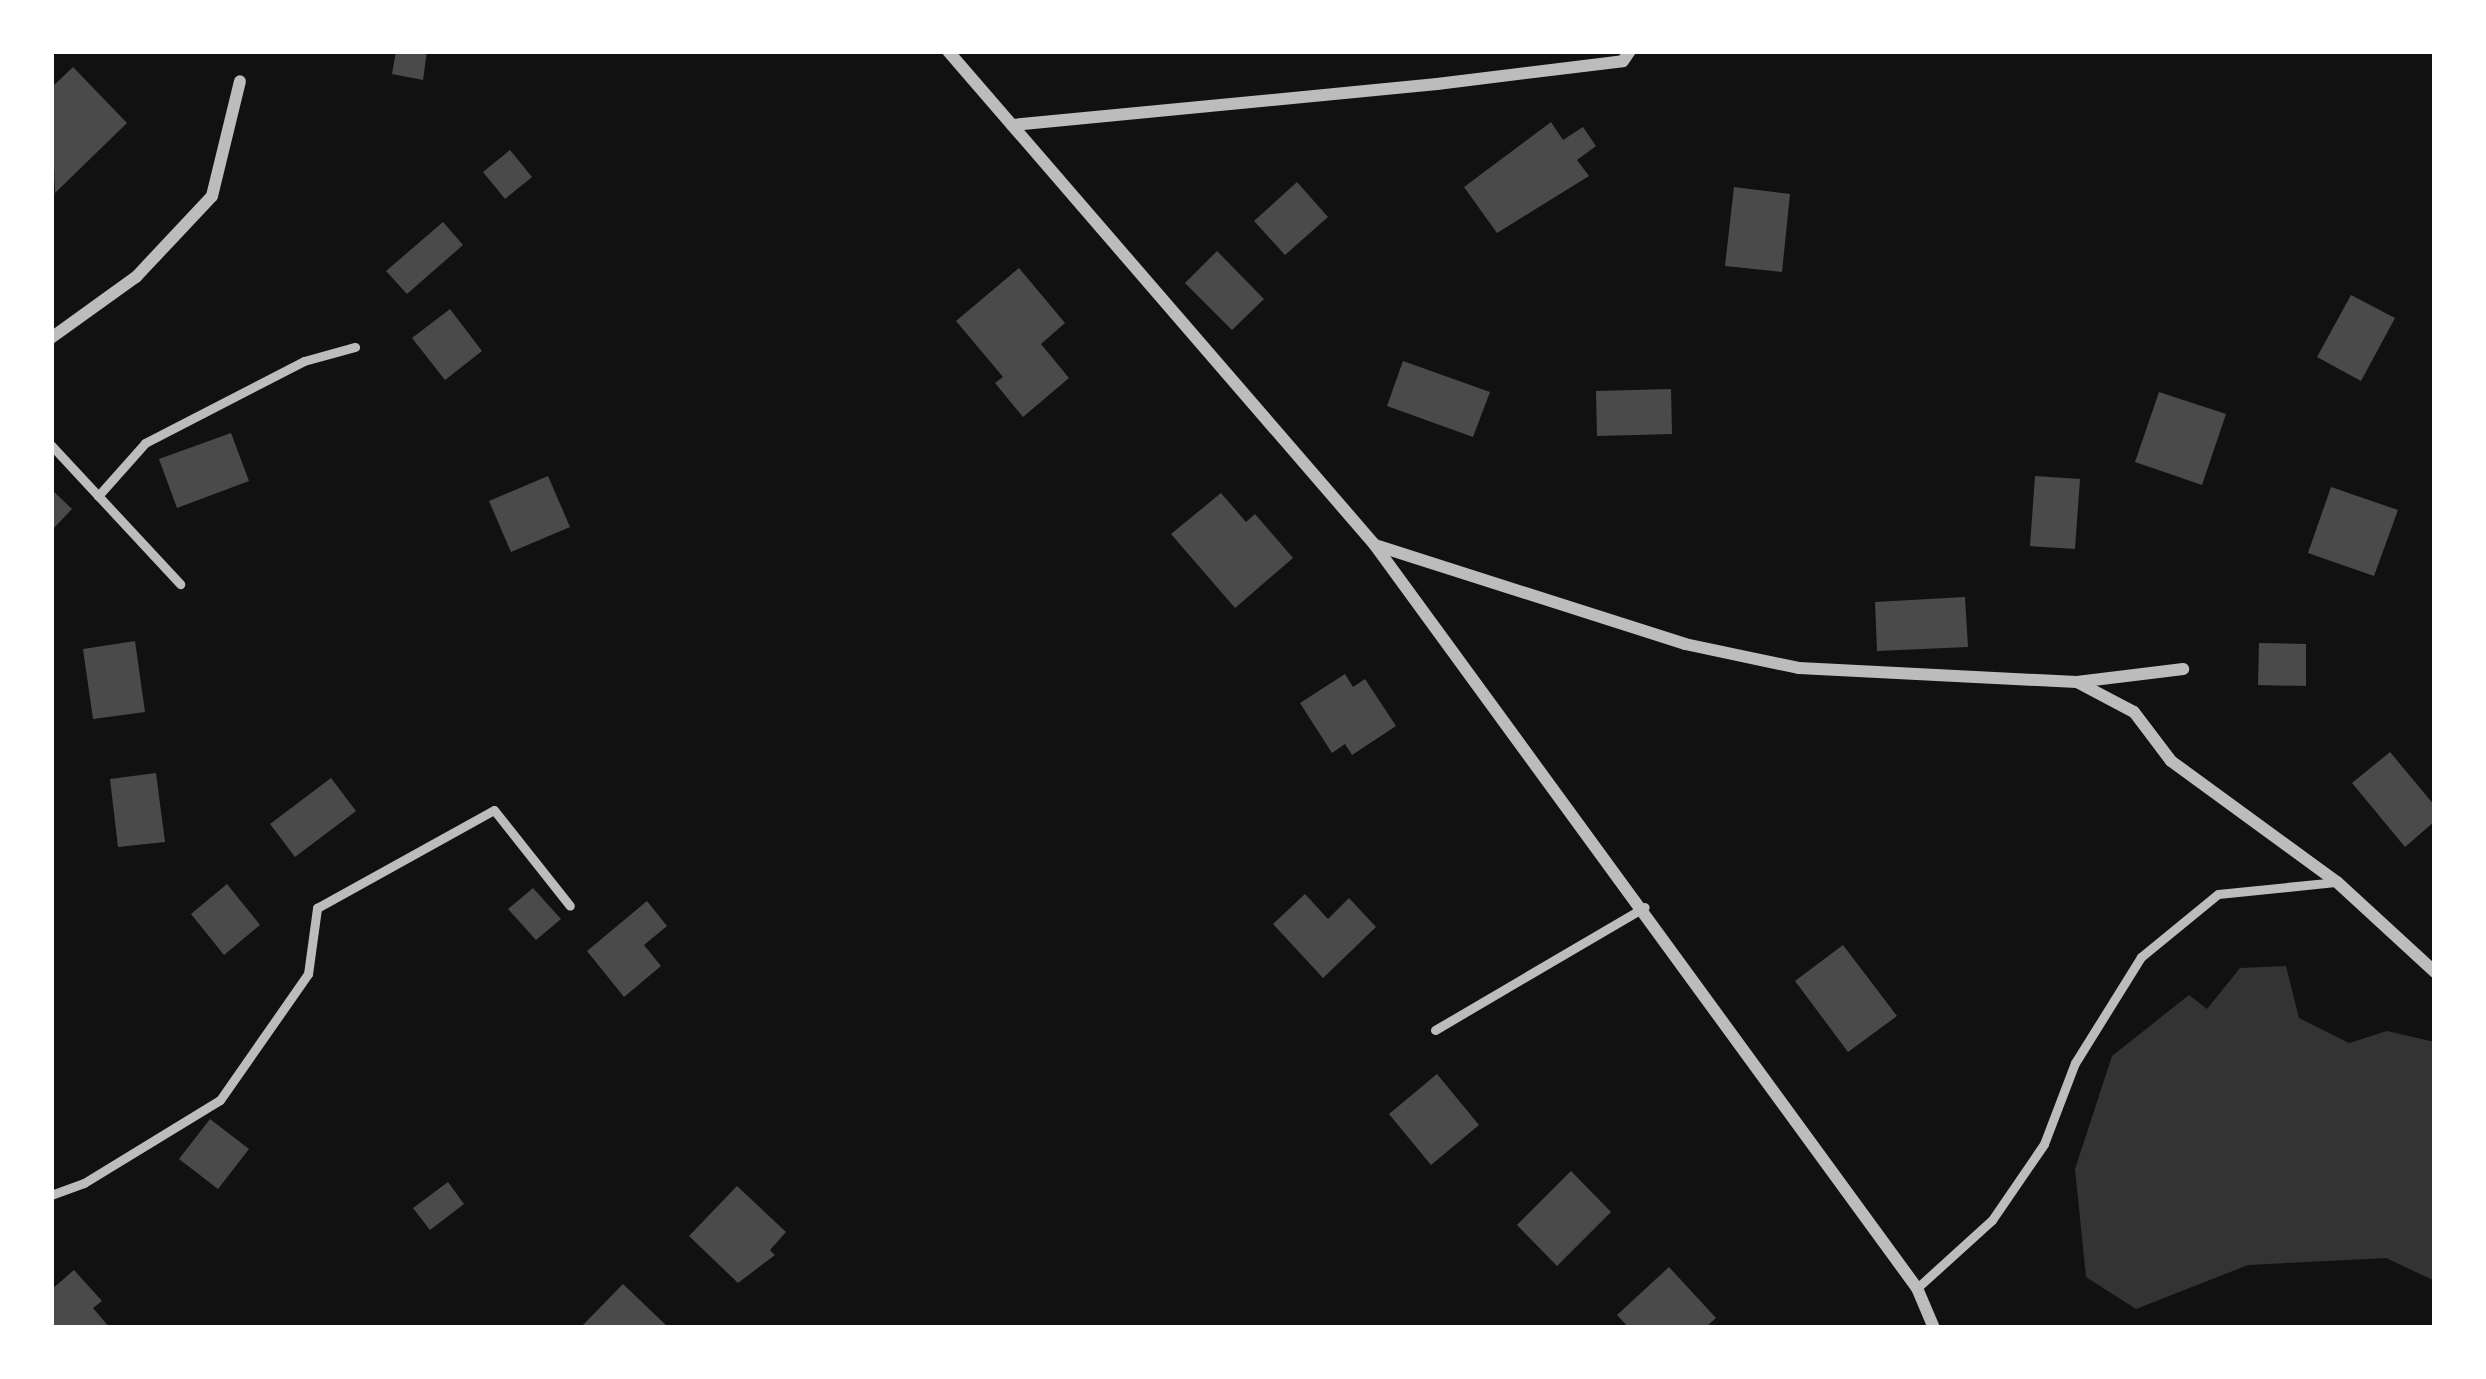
<!DOCTYPE html>
<html>
<head>
<meta charset="utf-8">
<style>
  body { margin:0 }
  #map { position:relative; width:2486px; height:1379px; overflow:hidden; background:#111; font-family:Rubik,sans-serif }
  div>[style] { position:absolute }
  .water>* { inset:0; background:#333 }
  .building>* { inset:0; background:#4a4a4a }
  .service>* { height:9px; margin:-4.5px; padding:0 4.5px; transform-origin:4.5px; border-radius:4.5px; background:#bcbcbc }
  .minor>* { height:12px; margin:-6px; padding:0 6px; transform-origin:6px; border-radius:6px; background:#bcbcbc }
  span { translate:-50% -50%; white-space:nowrap; text-align:center; line-height:1.15; -webkit-text-stroke:12px #fff; paint-order:stroke }
  .frame { position:absolute; inset:0; border:54px solid #fff; pointer-events:none }
</style>
</head>
<body>
<div id="map">
  <div class="water">
    <i style="clip-path:polygon(2286px 966px,2299px 1018px,2349px 1043px,2387px 1031px,2435px 1042px,2435px 1281px,2386px 1258px,2248px 1265px,2136px 1309px,2086px 1277px,2075px 1169px,2112px 1056px,2189px 995px,2207px 1009px,2240px 968px)"></i>
  </div>
  <div class="building">
    <i style="clip-path:polygon(396px 51px,427px 51px,423px 80px,392px 74px)"></i>
    <i style="clip-path:polygon(73px 67px,127px 123px,55px 193px,51px 88px)"></i>
    <i style="clip-path:polygon(1551px 122px,1563px 140px,1583px 127px,1596px 146px,1577px 160px,1589px 176px,1497px 233px,1464px 187px)"></i>
    <i style="clip-path:polygon(510px 150px,532px 177px,505px 199px,483px 172px)"></i>
    <i style="clip-path:polygon(1297px 182px,1328px 217px,1285px 255px,1254px 221px)"></i>
    <i style="clip-path:polygon(1734px 187px,1790px 194px,1782px 272px,1725px 266px)"></i>
    <i style="clip-path:polygon(443px 222px,463px 245px,407px 294px,386px 271px)"></i>
    <i style="clip-path:polygon(1217px 251px,1264px 299px,1232px 330px,1185px 283px)"></i>
    <i style="clip-path:polygon(1019px 268px,1065px 323px,1041px 344px,1069px 378px,1023px 417px,995px 383px,1003px 377px,956px 321px)"></i>
    <i style="clip-path:polygon(2351px 295px,2395px 318px,2361px 381px,2317px 357px)"></i>
    <i style="clip-path:polygon(450px 309px,482px 351px,445px 380px,412px 338px)"></i>
    <i style="clip-path:polygon(1403px 361px,1490px 392px,1473px 437px,1387px 406px)"></i>
    <i style="clip-path:polygon(1671px 389px,1672px 434px,1597px 436px,1596px 391px)"></i>
    <i style="clip-path:polygon(2159px 392px,2226px 414px,2202px 485px,2135px 462px)"></i>
    <i style="clip-path:polygon(231px 433px,249px 481px,177px 508px,159px 459px)"></i>
    <i style="clip-path:polygon(548px 476px,570px 527px,511px 552px,489px 501px)"></i>
    <i style="clip-path:polygon(2035px 476px,2080px 479px,2075px 549px,2030px 546px)"></i>
    <i style="clip-path:polygon(2331px 487px,2398px 510px,2374px 576px,2308px 553px)"></i>
    <i style="clip-path:polygon(51px 489px,72px 509px,51px 531px)"></i>
    <i style="clip-path:polygon(1221px 493px,1246px 522px,1255px 514px,1293px 558px,1235px 608px,1171px 534px)"></i>
    <i style="clip-path:polygon(1965px 597px,1968px 647px,1877px 651px,1875px 602px)"></i>
    <i style="clip-path:polygon(135px 641px,145px 712px,93px 719px,83px 649px)"></i>
    <i style="clip-path:polygon(2259px 643px,2306px 644px,2306px 686px,2258px 685px)"></i>
    <i style="clip-path:polygon(1345px 674px,1353px 687px,1365px 679px,1396px 726px,1352px 755px,1345px 744px,1332px 753px,1300px 703px)"></i>
    <i style="clip-path:polygon(2390px 752px,2435px 806px,2435px 821px,2405px 847px,2352px 783px)"></i>
    <i style="clip-path:polygon(156px 773px,165px 842px,118px 847px,110px 779px)"></i>
    <i style="clip-path:polygon(331px 778px,356px 811px,295px 857px,270px 824px)"></i>
    <i style="clip-path:polygon(227px 884px,260px 925px,224px 955px,191px 914px)"></i>
    <i style="clip-path:polygon(533px 888px,561px 919px,536px 940px,508px 909px)"></i>
    <i style="clip-path:polygon(1305px 894px,1328px 919px,1349px 898px,1376px 927px,1323px 978px,1273px 924px)"></i>
    <i style="clip-path:polygon(647px 901px,667px 926px,644px 945px,661px 966px,624px 997px,587px 951px)"></i>
    <i style="clip-path:polygon(1843px 945px,1897px 1016px,1848px 1052px,1795px 981px)"></i>
    <i style="clip-path:polygon(1437px 1074px,1479px 1125px,1431px 1165px,1389px 1114px)"></i>
    <i style="clip-path:polygon(210px 1119px,249px 1149px,218px 1189px,179px 1159px)"></i>
    <i style="clip-path:polygon(1571px 1171px,1611px 1212px,1557px 1266px,1517px 1225px)"></i>
    <i style="clip-path:polygon(448px 1182px,464px 1204px,430px 1230px,413px 1208px)"></i>
    <i style="clip-path:polygon(737px 1186px,786px 1232px,770px 1250px,775px 1255px,738px 1283px,689px 1236px)"></i>
    <i style="clip-path:polygon(1669px 1267px,1716px 1318px,1705px 1328px,1629px 1328px,1617px 1315px)"></i>
    <i style="clip-path:polygon(74px 1270px,102px 1301px,93px 1308px,110px 1328px,51px 1328px,51px 1290px)"></i>
    <i style="clip-path:polygon(623px 1284px,669px 1328px,580px 1328px)"></i>
  </div>
  <div class="service">
    <i style="left:51px;top:445px;width:190px;rotate:47.1deg"></i>
    <i style="left:98px;top:496px;width:71px;rotate:-48.4deg"></i>
    <i style="left:145px;top:443px;width:179px;rotate:-27.3deg"></i>
    <i style="left:304px;top:361px;width:53px;rotate:-15.4deg"></i>
    <i style="left:1435px;top:1030px;width:243px;rotate:-30.4deg"></i>
    <i style="left:51px;top:1195px;width:35px;rotate:-20deg"></i>
    <i style="left:84px;top:1183px;width:159px;rotate:-31.4deg"></i>
    <i style="left:220px;top:1100px;width:154px;rotate:-55.1deg"></i>
    <i style="left:308px;top:974px;width:67px;rotate:-82.2deg"></i>
    <i style="left:317px;top:908px;width:202px;rotate:-29deg"></i>
    <i style="left:494px;top:810px;width:122px;rotate:51.6deg"></i>
    <i style="left:1917px;top:1288px;width:101px;rotate:-42.2deg"></i>
    <i style="left:1992px;top:1220px;width:92px;rotate:-55.6deg"></i>
    <i style="left:2044px;top:1144px;width:87px;rotate:-69.1deg"></i>
    <i style="left:2075px;top:1063px;width:125px;rotate:-58.1deg"></i>
    <i style="left:2141px;top:957px;width:99px;rotate:-39.3deg"></i>
    <i style="left:2218px;top:894px;width:120px;rotate:-5.8deg"></i>
  </div>
  <div class="minor">
    <i style="left:948px;top:51px;width:652px;rotate:49.17deg"></i>
    <i style="left:1374px;top:544px;width:921px;rotate:53.88deg"></i>
    <i style="left:1917px;top:1288px;width:43px;rotate:67deg"></i>
    <i style="left:1012px;top:125px;width:427px;rotate:-5.5deg"></i>
    <i style="left:1437px;top:84px;width:187px;rotate:-7deg"></i>
    <i style="left:1623px;top:61px;width:12px;rotate:-55deg"></i>
    <i style="left:51px;top:338px;width:105px;rotate:-35.7deg"></i>
    <i style="left:136px;top:277px;width:111px;rotate:-46.8deg"></i>
    <i style="left:212px;top:196px;width:118px;rotate:-76.3deg"></i>
    <i style="left:1375px;top:545px;width:325px;rotate:17.7deg"></i>
    <i style="left:1685px;top:644px;width:116px;rotate:11.9deg"></i>
    <i style="left:1799px;top:668px;width:278px;rotate:2.9deg"></i>
    <i style="left:2077px;top:682px;width:107px;rotate:-7deg"></i>
    <i style="left:2077px;top:682px;width:64px;rotate:27.8deg"></i>
    <i style="left:2134px;top:712px;width:61px;rotate:52.9deg"></i>
    <i style="left:2171px;top:761px;width:205px;rotate:36.1deg"></i>
    <i style="left:2337px;top:882px;width:133px;rotate:42.6deg"></i>
  </div>
  <div class="frame"></div>
</div>
</body>
</html>
